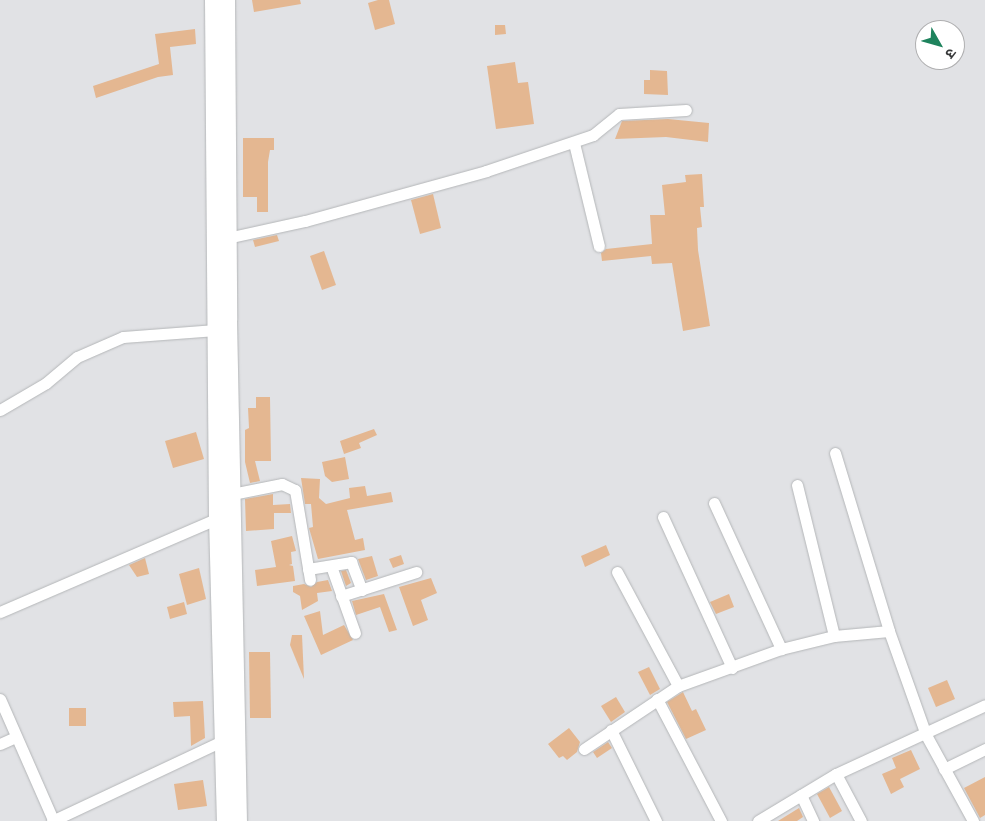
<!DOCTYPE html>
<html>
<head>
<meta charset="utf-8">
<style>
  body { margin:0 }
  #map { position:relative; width:985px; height:821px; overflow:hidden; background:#e1e2e5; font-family:"Space Grotesk","Noto Sans Devanagari",sans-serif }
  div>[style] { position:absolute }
  .building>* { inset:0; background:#e4b791 }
  .roads { filter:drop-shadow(0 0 1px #b4b6b8) drop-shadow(0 0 1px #b4b6b8) }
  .minor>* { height:11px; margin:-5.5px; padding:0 5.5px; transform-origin:5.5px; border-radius:5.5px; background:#fff }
  .trunk>* { height:18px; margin:-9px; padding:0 9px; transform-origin:9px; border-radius:9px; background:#fff }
  span { translate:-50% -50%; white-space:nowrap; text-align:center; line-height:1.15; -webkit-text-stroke:4.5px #fff; paint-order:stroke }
  .north { position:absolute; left:915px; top:20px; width:50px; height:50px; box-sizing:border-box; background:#fff; border:1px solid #afafb0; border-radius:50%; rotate:128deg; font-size:14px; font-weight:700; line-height:20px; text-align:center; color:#373839 }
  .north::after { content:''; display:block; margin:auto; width:18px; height:22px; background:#1e835d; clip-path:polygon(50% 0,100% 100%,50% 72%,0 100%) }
</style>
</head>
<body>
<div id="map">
  <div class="building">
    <i style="clip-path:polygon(252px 0,300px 0,301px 4px,254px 12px)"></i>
    <i style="clip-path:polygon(378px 0,389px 0,395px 24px,375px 30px,368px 3px)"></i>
    <i style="clip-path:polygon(495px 25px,505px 25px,506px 34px,495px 35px)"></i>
    <i style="clip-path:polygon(195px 29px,196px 44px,170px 47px,173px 75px,158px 77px,96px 98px,93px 86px,159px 64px,155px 34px)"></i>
    <i style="clip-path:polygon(515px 62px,518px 83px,528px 82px,534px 124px,496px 129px,487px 66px)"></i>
    <i style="clip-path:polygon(650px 70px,667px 71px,668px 95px,644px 94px,644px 80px,650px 80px)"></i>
    <i style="clip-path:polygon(668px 119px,709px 123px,708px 142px,666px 137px,615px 139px,622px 121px)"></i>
    <i style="clip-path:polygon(243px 138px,274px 138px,274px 150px,270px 150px,268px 162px,268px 212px,257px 212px,257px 197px,243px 197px)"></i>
    <i style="clip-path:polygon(702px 174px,704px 207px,700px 207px,702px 227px,697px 228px,698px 250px,710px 326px,683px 331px,672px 263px,652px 264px,651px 256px,602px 261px,601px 253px,606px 249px,652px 244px,650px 215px,665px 215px,662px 185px,686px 182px,685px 175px)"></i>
    <i style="clip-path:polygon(433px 194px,441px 228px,420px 234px,411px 200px)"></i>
    <i style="clip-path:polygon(277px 235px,279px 241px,255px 247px,253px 240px)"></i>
    <i style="clip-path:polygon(324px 251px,336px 285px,322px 290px,310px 256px)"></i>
    <i style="clip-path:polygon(256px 397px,270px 397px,271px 461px,255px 461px,260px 481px,250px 483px,245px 462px,245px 430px,249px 428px,248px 408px,256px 408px)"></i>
    <i style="clip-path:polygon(374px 429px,377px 435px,359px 443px,361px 448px,344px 454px,340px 441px)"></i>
    <i style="clip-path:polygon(196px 432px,204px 459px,173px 468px,165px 441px)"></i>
    <i style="clip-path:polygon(345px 457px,349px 479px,332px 482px,325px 476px,322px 462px)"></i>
    <i style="clip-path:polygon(301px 478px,320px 479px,319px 498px,326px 504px,350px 498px,349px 488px,365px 486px,367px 496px,391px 492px,393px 502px,347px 510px,355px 540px,363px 538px,365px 550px,318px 559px,309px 528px,313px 527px,311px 504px,305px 504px)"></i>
    <i style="clip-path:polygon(273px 494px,273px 505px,290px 504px,291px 513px,274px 513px,274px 529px,246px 531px,245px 499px)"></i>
    <i style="clip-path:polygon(292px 536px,296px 551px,291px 552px,292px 564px,289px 565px,293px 566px,295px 581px,257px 586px,255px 570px,276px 567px,271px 541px)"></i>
    <i style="clip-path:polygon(606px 545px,610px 555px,585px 567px,581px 556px)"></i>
    <i style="clip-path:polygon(401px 555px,404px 564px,393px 568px,389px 559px)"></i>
    <i style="clip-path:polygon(372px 556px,378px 576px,366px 580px,358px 559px)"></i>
    <i style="clip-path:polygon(145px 558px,149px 574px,137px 577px,129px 565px)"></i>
    <i style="clip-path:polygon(199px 568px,206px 599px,187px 605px,179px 574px)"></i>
    <i style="clip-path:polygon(346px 570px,351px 583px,346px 586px,341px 571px)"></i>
    <i style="clip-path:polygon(431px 578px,437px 593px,421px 600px,428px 620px,413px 626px,399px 587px)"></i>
    <i style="clip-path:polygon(328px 580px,332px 591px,317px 593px,318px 601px,302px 610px,300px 596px,293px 592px,293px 586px,304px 584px,311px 587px,317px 582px)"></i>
    <i style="clip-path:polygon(384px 594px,397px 630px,389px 632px,380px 607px,356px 615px,352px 601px)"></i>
    <i style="clip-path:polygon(729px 594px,734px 607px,716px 614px,710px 602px)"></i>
    <i style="clip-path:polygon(184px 602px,187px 614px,170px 619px,167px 607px)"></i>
    <i style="clip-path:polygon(320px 611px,323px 635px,344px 625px,353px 640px,321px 655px,304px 616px)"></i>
    <i style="clip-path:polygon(292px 635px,302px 635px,304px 679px,290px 645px)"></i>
    <i style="clip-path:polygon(249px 652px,270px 652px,271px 718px,250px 718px)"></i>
    <i style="clip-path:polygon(649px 667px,660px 689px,650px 695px,638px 672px)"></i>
    <i style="clip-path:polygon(947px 680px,955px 699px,936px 707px,928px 688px)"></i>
    <i style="clip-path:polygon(683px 692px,692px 711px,696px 709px,706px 730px,686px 739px,667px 702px)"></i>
    <i style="clip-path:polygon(616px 697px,625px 712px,611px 722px,601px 706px)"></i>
    <i style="clip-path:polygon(203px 701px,205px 738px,191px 746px,190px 716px,174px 717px,173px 702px)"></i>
    <i style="clip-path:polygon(69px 708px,86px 708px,86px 726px,69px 726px)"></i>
    <i style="clip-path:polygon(569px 728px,580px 742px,577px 752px,567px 760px,563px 756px,559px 758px,548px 744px)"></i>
    <i style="clip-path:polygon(608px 742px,612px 748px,597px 758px,593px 752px)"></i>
    <i style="clip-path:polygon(911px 750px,920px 769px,900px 779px,904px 787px,891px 794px,882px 774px,896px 768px,892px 758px)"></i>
    <i style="clip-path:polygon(985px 777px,985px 815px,980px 818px,964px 788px)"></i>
    <i style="clip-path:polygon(203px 780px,207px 806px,178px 810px,174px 784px)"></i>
    <i style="clip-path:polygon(829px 787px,842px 811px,830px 818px,817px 794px)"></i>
    <i style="clip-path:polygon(799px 808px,803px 817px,797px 821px,778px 821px)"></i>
  </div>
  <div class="roads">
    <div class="minor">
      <i style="left:574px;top:143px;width:106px;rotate:76.4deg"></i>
      <i style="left:227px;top:238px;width:80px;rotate:-12.3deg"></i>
      <i style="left:305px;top:221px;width:188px;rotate:-15.4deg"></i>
      <i style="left:486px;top:171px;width:113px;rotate:-18.6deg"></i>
      <i style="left:593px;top:135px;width:33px;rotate:-39deg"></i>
      <i style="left:619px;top:114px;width:67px;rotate:-3.4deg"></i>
      <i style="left:0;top:410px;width:53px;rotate:-30.4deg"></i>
      <i style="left:46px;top:383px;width:40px;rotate:-40deg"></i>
      <i style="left:77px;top:357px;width:50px;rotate:-23.5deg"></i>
      <i style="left:123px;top:337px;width:93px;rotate:-4.3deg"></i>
      <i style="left:835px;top:453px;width:186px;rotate:73.1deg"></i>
      <i style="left:889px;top:631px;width:110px;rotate:70.4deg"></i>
      <i style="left:926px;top:735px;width:98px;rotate:61.3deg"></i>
      <i style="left:797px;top:485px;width:155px;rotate:76.2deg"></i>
      <i style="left:232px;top:494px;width:51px;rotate:-11.3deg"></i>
      <i style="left:282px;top:484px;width:14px;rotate:25deg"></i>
      <i style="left:295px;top:490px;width:91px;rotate:80.5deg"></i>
      <i style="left:714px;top:503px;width:161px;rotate:65.3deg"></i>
      <i style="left:663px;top:517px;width:166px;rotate:65.4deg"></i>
      <i style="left:331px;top:566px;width:71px;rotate:70.3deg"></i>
      <i style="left:308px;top:569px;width:44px;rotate:-9.2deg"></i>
      <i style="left:351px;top:562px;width:30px;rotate:69deg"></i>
      <i style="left:617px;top:572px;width:129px;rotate:61.8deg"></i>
      <i style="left:341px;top:596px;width:79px;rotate:-17.7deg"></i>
      <i style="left:0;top:612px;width:237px;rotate:-23.3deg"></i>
      <i style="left:0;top:699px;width:132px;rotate:66.3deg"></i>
      <i style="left:657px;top:699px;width:138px;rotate:62.3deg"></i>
      <i style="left:611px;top:730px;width:102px;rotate:63.7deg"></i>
      <i style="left:0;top:744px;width:17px;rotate:-24deg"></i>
      <i style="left:584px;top:749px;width:113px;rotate:-33.8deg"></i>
      <i style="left:678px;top:686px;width:109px;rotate:-19.8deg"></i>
      <i style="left:781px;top:649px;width:55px;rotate:-13.8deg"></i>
      <i style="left:834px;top:636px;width:55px;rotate:-5.2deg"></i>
      <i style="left:944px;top:769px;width:46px;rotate:-26deg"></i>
      <i style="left:836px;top:774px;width:53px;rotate:62deg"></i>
      <i style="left:801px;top:795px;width:29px;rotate:65deg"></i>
      <i style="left:52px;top:821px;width:190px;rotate:-25.2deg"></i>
      <i style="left:758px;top:821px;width:91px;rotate:-31.1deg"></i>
      <i style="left:836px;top:774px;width:164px;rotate:-24.8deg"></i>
    </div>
    <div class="trunk">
      <i style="left:214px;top:0;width:518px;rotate:89.56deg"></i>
      <i style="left:218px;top:518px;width:303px;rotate:88.5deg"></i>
      <i style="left:226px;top:0;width:320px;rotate:89.6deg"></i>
      <i style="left:228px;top:320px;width:501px;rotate:88.86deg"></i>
    </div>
  </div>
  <div class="north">उ</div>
</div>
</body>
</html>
